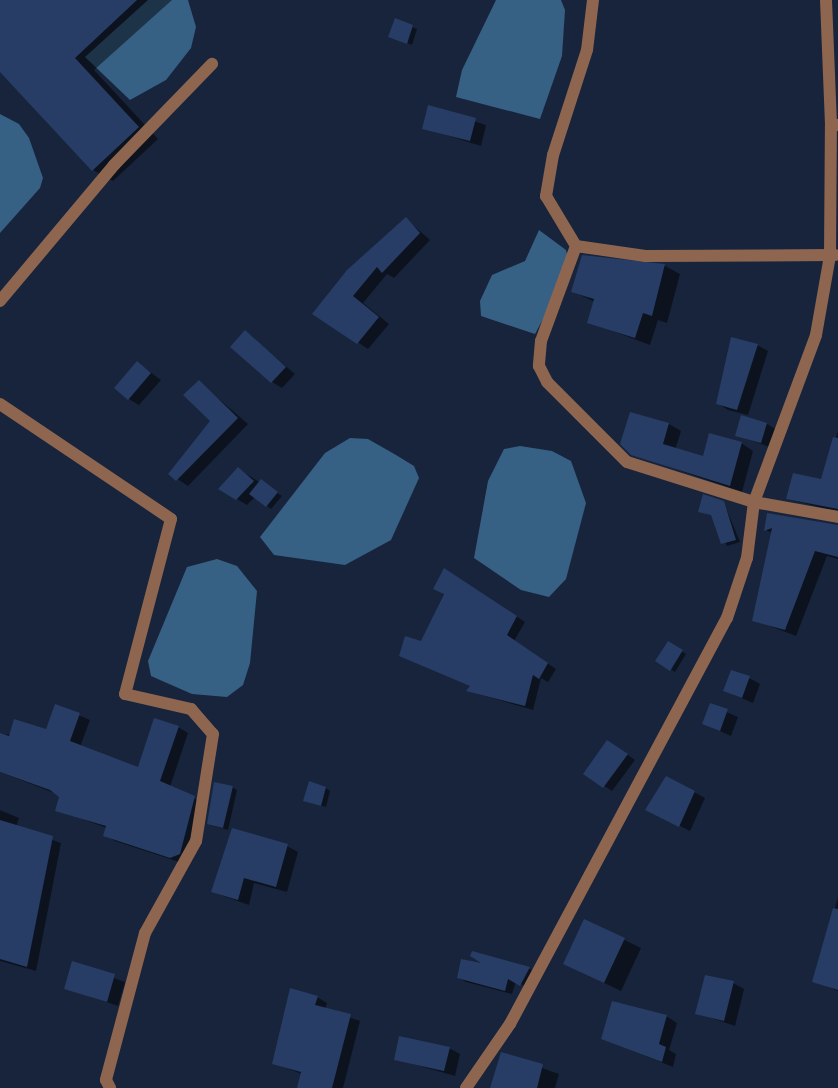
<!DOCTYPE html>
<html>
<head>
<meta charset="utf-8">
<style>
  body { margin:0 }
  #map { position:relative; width:838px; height:1088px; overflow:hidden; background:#17243b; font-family:"IBM Plex Sans",sans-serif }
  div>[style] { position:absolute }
  .water>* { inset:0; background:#376085 }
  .shadow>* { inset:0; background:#0007 }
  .building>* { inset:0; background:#273d66 }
  .minor>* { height:12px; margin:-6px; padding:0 6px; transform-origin:6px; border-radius:6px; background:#8e6650 }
  .tertiary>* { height:12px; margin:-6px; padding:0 6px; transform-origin:6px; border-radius:6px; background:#8e6650 }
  span { translate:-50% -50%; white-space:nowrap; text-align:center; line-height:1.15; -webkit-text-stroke:4.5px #17243b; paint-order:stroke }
</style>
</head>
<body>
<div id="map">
  <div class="water">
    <i style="clip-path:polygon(148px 0,188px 0,196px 27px,191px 48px,166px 80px,130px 100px,85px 57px)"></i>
    <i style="clip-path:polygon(496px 0,561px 0,565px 10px,562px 56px,540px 119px,456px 97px,462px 70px)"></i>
    <i style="clip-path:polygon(0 114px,19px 124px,29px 138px,43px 178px,40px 188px,0 233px)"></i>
    <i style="clip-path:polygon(539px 230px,566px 250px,568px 258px,561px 286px,535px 334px,481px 316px,480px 301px,492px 275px,525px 261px)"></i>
    <i style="clip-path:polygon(350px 438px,368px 439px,396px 455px,414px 466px,419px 478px,391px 540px,345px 565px,274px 555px,260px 537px,325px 453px)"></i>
    <i style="clip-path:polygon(520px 446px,552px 451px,571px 461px,586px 503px,566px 579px,549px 597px,521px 590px,474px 558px,488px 481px,504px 449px)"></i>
    <i style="clip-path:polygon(217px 559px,237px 566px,257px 591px,250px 663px,243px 685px,227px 697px,192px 694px,160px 680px,151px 676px,148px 661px,187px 567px)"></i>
  </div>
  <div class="shadow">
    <i style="clip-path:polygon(0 0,172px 0,94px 70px,158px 139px,113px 181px,93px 170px,0 70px)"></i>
    <i style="clip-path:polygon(396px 20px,417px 29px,412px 45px,395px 39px)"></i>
    <i style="clip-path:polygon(429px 107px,486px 125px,481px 146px,424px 128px)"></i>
    <i style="clip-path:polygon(406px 219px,430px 240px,394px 278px,387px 274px,363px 303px,389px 324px,368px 349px,314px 313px)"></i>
    <i style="clip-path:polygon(583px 257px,665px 266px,680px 274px,667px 323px,658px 320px,650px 345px,589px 322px,595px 302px,572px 291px)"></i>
    <i style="clip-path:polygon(245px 332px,295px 374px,282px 388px,272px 382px)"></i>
    <i style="clip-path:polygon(757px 345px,768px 351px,748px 415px,728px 410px,717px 403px)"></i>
    <i style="clip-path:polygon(138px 363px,161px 380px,139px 405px,129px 399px)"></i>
    <i style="clip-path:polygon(199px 382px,248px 424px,188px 486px,170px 474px,212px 421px)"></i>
    <i style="clip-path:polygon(669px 424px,681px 431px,675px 450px,704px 458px,741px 443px,753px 451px,742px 492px,632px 454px)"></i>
    <i style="clip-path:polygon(767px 424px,777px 430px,772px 448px,737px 435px)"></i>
    <i style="clip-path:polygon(838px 431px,838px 512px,788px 499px,822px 481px)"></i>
    <i style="clip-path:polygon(238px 469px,282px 496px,271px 509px,255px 497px,247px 505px,237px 499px)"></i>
    <i style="clip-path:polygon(724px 503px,740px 542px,727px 546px,713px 515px,700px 511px)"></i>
    <i style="clip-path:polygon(768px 514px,838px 526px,838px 559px,827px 556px,796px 636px,754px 620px,772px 533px,766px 530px)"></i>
    <i style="clip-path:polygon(452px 575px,525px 622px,514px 641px,556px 669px,548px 682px,541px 678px,533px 710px,468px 691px,471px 686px,422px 642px)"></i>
    <i style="clip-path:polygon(669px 643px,686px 654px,675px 672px,657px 661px)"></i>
    <i style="clip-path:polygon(749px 678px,760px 684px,753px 703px,725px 691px)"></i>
    <i style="clip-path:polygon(710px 705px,738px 717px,731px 736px,704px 724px)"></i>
    <i style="clip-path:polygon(56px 706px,90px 720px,80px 747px,139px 769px,178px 727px,188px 733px,170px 787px,204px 803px,182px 863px,115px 841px,105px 835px,107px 828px,57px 810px,61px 797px,57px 794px,0 772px,0 735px,47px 731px)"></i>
    <i style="clip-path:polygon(615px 746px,635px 760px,612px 791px,585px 773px)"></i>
    <i style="clip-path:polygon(232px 787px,237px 790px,228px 830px,214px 826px,209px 823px)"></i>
    <i style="clip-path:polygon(326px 788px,330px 791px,326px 807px,310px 803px)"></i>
    <i style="clip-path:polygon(694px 792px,705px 798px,690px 831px,658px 815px)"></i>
    <i style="clip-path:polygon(0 810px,19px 818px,16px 827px,61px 843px,36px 971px,0 961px)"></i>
    <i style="clip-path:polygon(287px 846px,298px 852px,287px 892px,254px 883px,249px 905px,212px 892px)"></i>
    <i style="clip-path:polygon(838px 897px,838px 991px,814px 981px)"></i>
    <i style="clip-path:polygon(585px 921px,641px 948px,621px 991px,565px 964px)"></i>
    <i style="clip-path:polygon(472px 952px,530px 969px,537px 973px,528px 988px,516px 981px,512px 994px,466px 982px,459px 978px,488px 966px)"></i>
    <i style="clip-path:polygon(73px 963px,125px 982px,118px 1006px,66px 988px)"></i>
    <i style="clip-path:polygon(733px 983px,744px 989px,735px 1026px,697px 1013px)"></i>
    <i style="clip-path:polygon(317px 997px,327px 1003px,325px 1009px,360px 1021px,343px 1088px,298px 1088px,302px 1074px,273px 1063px)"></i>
    <i style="clip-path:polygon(666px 1016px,677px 1023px,669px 1050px,676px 1054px,673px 1067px,603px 1039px)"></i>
    <i style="clip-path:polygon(449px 1048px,460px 1054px,455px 1076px,396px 1059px)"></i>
    <i style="clip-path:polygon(502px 1054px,559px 1074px,555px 1088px,492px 1088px)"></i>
  </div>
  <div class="building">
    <i style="clip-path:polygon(0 0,137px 0,75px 58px,139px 127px,92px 171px,0 72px)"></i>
    <i style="clip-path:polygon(395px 18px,413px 25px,407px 44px,388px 37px)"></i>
    <i style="clip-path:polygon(428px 105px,476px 118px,470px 141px,422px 129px)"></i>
    <i style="clip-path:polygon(406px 217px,420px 233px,382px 273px,377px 267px,353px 296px,379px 317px,357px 344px,312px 314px,347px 270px)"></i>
    <i style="clip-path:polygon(582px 255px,665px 264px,652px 316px,643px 313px,635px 338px,587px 323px,594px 299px,571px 292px)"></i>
    <i style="clip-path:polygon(245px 330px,286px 367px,271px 383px,230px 347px)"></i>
    <i style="clip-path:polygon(731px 337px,758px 344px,737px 410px,716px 404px)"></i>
    <i style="clip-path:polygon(137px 361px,151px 373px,128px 400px,114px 388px)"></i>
    <i style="clip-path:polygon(199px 380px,238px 418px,176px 481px,168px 474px,210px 421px,183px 395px)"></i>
    <i style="clip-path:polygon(630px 412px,669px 423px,663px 444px,703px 456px,709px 433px,742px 442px,730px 486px,631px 455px,620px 444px)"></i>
    <i style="clip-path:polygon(741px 415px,767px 423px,761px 443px,735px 436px)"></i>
    <i style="clip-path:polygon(833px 437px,838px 438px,838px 509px,786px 499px,793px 473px,821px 479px)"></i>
    <i style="clip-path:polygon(238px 467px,254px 481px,236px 500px,218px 489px)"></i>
    <i style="clip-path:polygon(261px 479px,278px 492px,266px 507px,249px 494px)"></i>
    <i style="clip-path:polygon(703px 494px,724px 501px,736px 540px,721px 544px,711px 515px,698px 512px)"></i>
    <i style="clip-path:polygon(767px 513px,838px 525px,838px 557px,815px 551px,785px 630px,752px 621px,772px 528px,764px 531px)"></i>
    <i style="clip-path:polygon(444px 568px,517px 616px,507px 635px,548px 663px,539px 679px,533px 675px,525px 706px,466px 691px,470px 686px,399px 656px,405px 636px,421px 641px,444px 594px,433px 589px)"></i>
    <i style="clip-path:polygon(668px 641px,683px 650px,670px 671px,655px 661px)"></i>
    <i style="clip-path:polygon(731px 670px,750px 676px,742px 698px,723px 691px)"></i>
    <i style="clip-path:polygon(710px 703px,728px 709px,720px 731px,702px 724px)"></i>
    <i style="clip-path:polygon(55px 704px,80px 713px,70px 741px,138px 767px,154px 718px,179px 726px,160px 781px,195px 796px,180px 854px,170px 858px,103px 836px,106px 826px,55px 811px,59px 797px,50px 790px,0 772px,0 733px,9px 736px,14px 719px,46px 729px)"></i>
    <i style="clip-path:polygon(607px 740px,628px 754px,603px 788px,583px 774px)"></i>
    <i style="clip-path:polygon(666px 776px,695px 791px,679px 827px,645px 810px)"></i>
    <i style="clip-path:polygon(309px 781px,326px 787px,321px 806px,303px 801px)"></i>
    <i style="clip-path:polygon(214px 782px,233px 786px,223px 828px,207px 824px)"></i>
    <i style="clip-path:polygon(0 820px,53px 836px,27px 967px,0 959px)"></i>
    <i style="clip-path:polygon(232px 828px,288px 844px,276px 887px,244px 878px,238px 900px,211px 892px)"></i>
    <i style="clip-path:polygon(833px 908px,838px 909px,838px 990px,812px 982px)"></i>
    <i style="clip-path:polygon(584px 919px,625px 938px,604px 983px,563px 964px)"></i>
    <i style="clip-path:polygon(472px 951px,530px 967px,520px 986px,508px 979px,505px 991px,457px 978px,461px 959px,481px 963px,470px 956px)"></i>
    <i style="clip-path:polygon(72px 961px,115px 974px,107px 1002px,64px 989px)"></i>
    <i style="clip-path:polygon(705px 975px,734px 981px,724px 1021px,695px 1014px)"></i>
    <i style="clip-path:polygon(290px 988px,318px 996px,315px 1005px,351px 1014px,332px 1088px,297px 1088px,301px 1072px,272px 1064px)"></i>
    <i style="clip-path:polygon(612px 1001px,667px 1015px,659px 1044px,666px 1047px,662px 1062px,601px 1039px)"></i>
    <i style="clip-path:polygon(399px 1036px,450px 1047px,444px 1071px,394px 1060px)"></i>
    <i style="clip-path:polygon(501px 1052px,543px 1064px,537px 1088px,490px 1088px)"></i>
  </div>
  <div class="minor">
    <i style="left:826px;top:0;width:125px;rotate:87.7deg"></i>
    <i style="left:576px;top:246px;width:70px;rotate:8.2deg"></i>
    <i style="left:645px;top:256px;width:190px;rotate:-0.3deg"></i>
    <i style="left:0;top:301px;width:177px;rotate:-50deg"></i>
    <i style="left:114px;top:165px;width:141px;rotate:-45.9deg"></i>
    <i style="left:0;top:404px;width:206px;rotate:33.9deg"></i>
    <i style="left:171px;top:519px;width:181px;rotate:104.7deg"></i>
    <i style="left:125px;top:694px;width:68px;rotate:12.8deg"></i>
    <i style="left:191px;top:709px;width:33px;rotate:49deg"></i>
    <i style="left:213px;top:734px;width:108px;rotate:99deg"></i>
    <i style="left:196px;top:841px;width:105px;rotate:119deg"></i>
    <i style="left:145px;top:933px;width:152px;rotate:104.9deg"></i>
    <i style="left:106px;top:1080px;width:9px;rotate:63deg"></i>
    <i style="left:754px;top:502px;width:178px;rotate:-69.6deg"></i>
    <i style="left:816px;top:335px;width:80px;rotate:-80deg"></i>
    <i style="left:830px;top:256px;width:131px;rotate:-89.6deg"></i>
    <i style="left:831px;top:125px;width:7px"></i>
  </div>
  <div class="tertiary">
    <i style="left:593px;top:0;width:50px;rotate:96.8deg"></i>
    <i style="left:587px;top:50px;width:110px;rotate:107.9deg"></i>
    <i style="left:553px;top:155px;width:42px;rotate:99.7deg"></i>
    <i style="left:546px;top:196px;width:58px;rotate:59deg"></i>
    <i style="left:576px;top:246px;width:101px;rotate:110.2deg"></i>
    <i style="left:541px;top:341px;width:25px;rotate:95deg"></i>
    <i style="left:539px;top:366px;width:18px;rotate:63deg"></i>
    <i style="left:547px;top:382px;width:113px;rotate:45deg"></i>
    <i style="left:627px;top:462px;width:133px;rotate:17.5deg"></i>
    <i style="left:754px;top:502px;width:85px;rotate:10.1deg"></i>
    <i style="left:466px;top:1088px;width:78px;rotate:-55.5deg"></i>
    <i style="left:510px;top:1024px;width:460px;rotate:-61.9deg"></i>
    <i style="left:727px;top:618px;width:63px;rotate:-71.6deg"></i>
    <i style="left:747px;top:558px;width:56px;rotate:-82.9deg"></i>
  </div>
</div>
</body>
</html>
